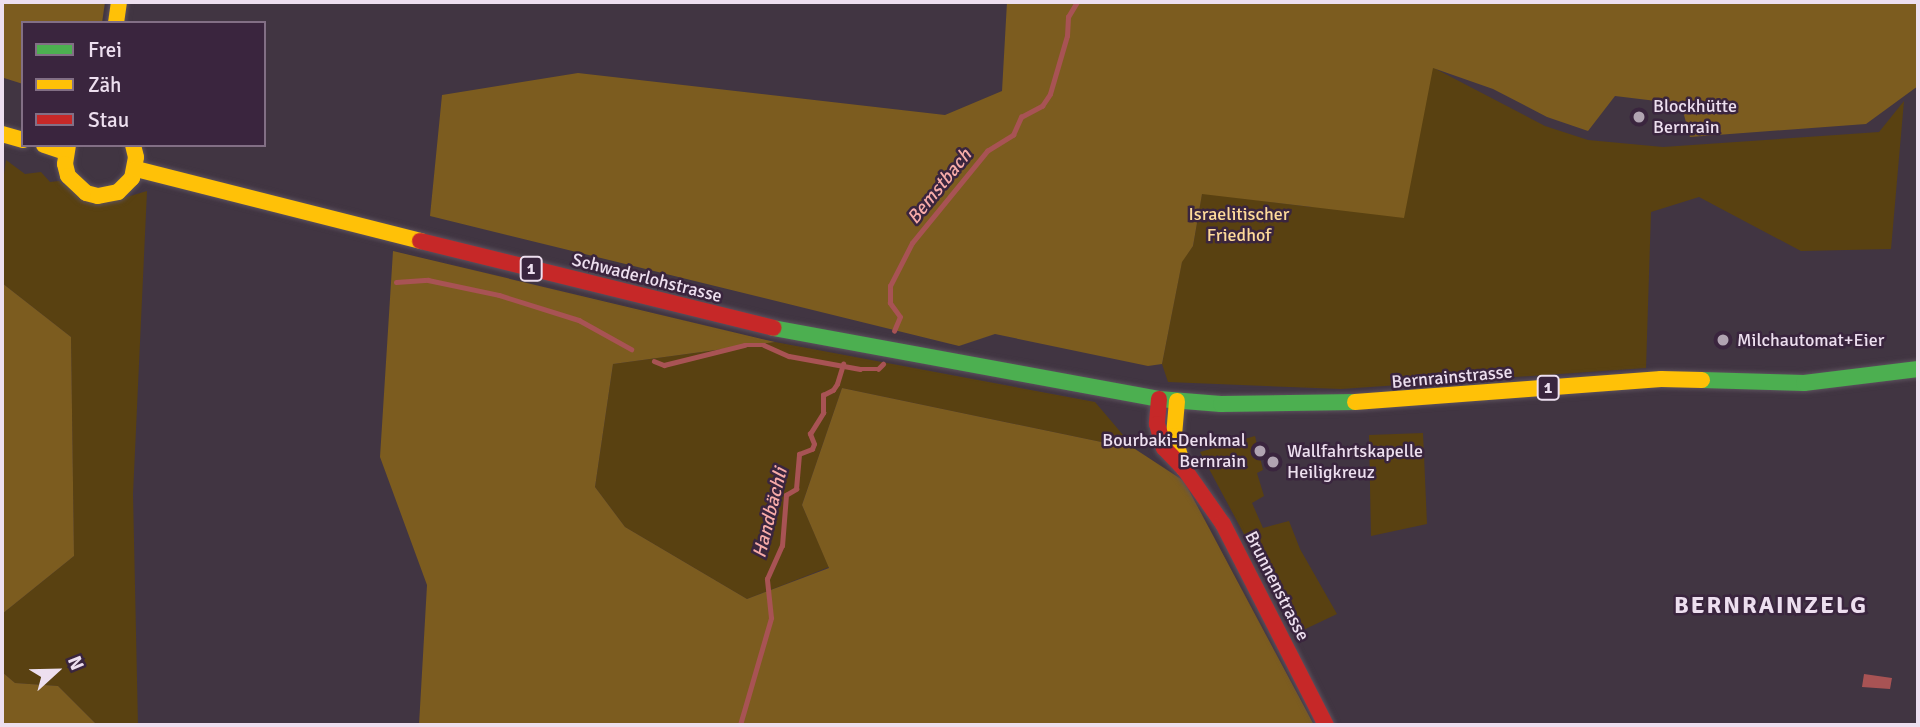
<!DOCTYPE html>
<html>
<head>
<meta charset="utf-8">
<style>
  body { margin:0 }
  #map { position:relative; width:1920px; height:727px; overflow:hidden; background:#413542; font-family:Signika,sans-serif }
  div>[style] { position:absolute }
  .green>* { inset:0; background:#594111 }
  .forest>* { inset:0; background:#7c5c1f }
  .water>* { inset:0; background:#a85354 }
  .stream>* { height:4.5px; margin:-2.25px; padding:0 2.25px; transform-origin:2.25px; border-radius:2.25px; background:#a85354 }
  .roads { filter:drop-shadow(0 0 2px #5c515d) drop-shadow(0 0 2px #5c515d) }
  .fast>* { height:16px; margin:-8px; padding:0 8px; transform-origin:8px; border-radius:8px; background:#4caf50 }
  .slow>* { height:16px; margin:-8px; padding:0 8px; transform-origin:8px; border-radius:8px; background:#ffc107 }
  .jam>* { height:16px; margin:-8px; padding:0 8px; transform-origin:8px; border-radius:8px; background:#c62828 }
  .dots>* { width:19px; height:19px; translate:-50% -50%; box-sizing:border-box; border:4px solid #3a253e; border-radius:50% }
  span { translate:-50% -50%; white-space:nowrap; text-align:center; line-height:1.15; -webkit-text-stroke:5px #3a253e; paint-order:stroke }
  .shield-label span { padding:2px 5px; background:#3a253e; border:2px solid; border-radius:5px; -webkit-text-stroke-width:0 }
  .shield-label { font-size:16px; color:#eddfef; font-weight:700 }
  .poi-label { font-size:18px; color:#eddfef }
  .left { translate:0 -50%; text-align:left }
  .right { translate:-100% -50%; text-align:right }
  .park-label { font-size:18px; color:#feda9a }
  .street-label { font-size:18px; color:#eddfef }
  .water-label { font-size:19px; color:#f8aca9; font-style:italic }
  .district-label { font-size:24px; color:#eddfef; font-weight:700; letter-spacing:2px }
  .frame { position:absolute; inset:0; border:4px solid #eddfef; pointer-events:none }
  .legend { position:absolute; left:21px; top:21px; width:245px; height:126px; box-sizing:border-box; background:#3a253e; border:2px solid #826f85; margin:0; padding:9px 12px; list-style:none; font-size:21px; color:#eddfef }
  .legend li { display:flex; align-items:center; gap:14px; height:35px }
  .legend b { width:35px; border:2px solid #826f85 }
  .north { position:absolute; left:21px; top:636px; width:70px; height:70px; -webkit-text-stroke:5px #3a253e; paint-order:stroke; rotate:68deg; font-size:19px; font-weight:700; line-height:28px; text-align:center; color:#eddfef }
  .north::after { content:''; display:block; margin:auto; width:24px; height:32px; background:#eddfef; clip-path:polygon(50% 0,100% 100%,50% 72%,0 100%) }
</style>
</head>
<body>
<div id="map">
  <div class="green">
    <i style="clip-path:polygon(1432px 67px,1545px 126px,1588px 140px,1663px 147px,1879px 132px,1904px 101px,1891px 249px,1801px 251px,1699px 197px,1651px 212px,1646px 368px,1341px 389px,1168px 382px,1162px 364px,1182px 261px,1193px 246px,1202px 193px,1311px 207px)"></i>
    <i style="clip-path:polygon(6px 160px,25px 174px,41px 172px,50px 182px,59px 181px,80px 197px,120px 199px,147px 191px,133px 494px,138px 725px,97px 725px,58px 686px,15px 683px,2px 672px,2px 614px,74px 556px,71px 337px,2px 283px,2px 189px)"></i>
    <i style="clip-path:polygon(775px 342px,1095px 402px,1135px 449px,842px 388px,802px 505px,829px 567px,747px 599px,625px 527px,595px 487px,613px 364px)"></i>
    <i style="clip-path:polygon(1423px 433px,1427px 524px,1371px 536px,1369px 435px)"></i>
    <i style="clip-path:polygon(1255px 436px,1263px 470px,1257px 473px,1264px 496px,1252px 503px,1263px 528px,1289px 521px,1300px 549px,1337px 614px,1297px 633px,1200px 452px)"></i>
  </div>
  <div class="forest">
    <i style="clip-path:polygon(2px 2px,105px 2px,102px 23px,23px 23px,23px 84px,4px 78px,2px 87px)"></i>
    <i style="clip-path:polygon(1007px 2px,1918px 2px,1918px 86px,1866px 124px,1690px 137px,1681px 104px,1615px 96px,1588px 131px,1547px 117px,1493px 89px,1433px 68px,1404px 218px,1202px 194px,1193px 246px,1182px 262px,1162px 364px,1148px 366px,995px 334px,959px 346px,430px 216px,442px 95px,578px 73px,945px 115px,1002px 91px)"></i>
    <i style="clip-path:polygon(393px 251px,775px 342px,613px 364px,595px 487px,625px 527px,747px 599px,829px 568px,802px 505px,842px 388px,1135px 449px,1184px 481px,1314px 725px,419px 725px,427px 585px,380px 457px)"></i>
    <i style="clip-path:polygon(2px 283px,71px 337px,74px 556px,2px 614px)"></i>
    <i style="clip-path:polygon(2px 672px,15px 683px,58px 686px,97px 725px,2px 725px)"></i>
  </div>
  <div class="water">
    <i style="clip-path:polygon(1864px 674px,1892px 678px,1890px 689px,1862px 687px)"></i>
  </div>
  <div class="stream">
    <i style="left:396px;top:282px;width:32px;rotate:-4deg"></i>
    <i style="left:428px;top:280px;width:73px;rotate:11.9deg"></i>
    <i style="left:499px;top:295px;width:84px;rotate:17.4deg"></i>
    <i style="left:579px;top:320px;width:60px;rotate:29.1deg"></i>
    <i style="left:894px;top:331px;width:15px;rotate:-67deg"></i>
    <i style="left:900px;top:317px;width:17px;rotate:-126deg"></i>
    <i style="left:890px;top:303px;width:17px;rotate:-90deg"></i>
    <i style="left:890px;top:286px;width:48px;rotate:-62.9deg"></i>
    <i style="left:912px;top:243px;width:119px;rotate:-50.8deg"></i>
    <i style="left:987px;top:151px;width:31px;rotate:-32deg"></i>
    <i style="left:1013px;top:135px;width:20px;rotate:-66deg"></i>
    <i style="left:1021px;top:117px;width:24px;rotate:-28deg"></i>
    <i style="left:1042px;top:106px;width:14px;rotate:-56deg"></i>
    <i style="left:1050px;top:94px;width:60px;rotate:-73.7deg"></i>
    <i style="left:1067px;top:36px;width:19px;rotate:-87deg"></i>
    <i style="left:1068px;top:17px;width:17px;rotate:-59deg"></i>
    <i style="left:654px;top:361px;width:11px;rotate:22deg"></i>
    <i style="left:664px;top:365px;width:83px;rotate:-13.9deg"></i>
    <i style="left:745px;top:345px;width:19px"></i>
    <i style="left:764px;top:345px;width:27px;rotate:24deg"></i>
    <i style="left:789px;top:356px;width:72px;rotate:10.4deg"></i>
    <i style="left:860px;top:369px;width:18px"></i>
    <i style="left:878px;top:369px;width:7px;rotate:-45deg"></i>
    <i style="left:740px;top:725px;width:111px;rotate:-73.8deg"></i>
    <i style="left:771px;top:618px;width:39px;rotate:-96deg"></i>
    <i style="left:767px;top:579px;width:36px;rotate:-66deg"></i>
    <i style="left:782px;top:546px;width:51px;rotate:-85.5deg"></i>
    <i style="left:786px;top:495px;width:12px;rotate:-31deg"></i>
    <i style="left:796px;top:489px;width:35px;rotate:-85deg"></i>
    <i style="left:799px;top:454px;width:14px;rotate:-21deg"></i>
    <i style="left:812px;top:449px;width:5px;rotate:-68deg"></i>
    <i style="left:814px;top:444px;width:11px;rotate:-112deg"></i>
    <i style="left:810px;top:434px;width:25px;rotate:-58deg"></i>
    <i style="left:823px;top:413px;width:18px;rotate:-90deg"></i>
    <i style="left:823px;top:395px;width:11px;rotate:-27deg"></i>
    <i style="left:833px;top:390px;width:7px;rotate:-56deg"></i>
    <i style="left:837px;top:384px;width:21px;rotate:-73deg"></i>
  </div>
  <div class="roads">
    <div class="fast">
      <i style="left:773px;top:328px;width:392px;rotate:10.4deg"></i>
      <i style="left:1159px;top:399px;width:62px;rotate:4.6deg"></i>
      <i style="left:1221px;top:404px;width:134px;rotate:-0.9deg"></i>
      <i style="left:1702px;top:380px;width:102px;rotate:1.7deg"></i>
      <i style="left:1804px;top:383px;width:115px;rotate:-7deg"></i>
    </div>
    <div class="slow">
      <i style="left:116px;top:23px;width:21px;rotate:-82deg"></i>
      <i style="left:2px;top:134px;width:22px;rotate:16deg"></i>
      <i style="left:44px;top:145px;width:22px;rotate:18deg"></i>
      <i style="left:68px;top:145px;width:19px;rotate:99deg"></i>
      <i style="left:65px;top:164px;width:12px;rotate:76deg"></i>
      <i style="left:68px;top:176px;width:25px;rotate:43deg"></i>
      <i style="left:86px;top:193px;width:12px;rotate:14deg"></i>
      <i style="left:98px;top:196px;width:20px;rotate:-11deg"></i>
      <i style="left:118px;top:192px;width:20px;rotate:-45deg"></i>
      <i style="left:132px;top:178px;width:21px;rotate:-79deg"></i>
      <i style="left:136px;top:157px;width:12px;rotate:-104deg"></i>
      <i style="left:136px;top:169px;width:293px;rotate:14.2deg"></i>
      <i style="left:1177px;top:401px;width:35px;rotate:95deg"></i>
      <i style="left:1174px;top:436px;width:34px;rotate:73deg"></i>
      <i style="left:1355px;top:402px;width:307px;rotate:-4.3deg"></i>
      <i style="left:1661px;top:379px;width:41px;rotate:1.4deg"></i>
    </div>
    <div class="jam">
      <i style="left:420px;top:241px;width:364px;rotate:13.8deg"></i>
      <i style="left:1159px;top:399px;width:25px;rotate:95deg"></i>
      <i style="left:1157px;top:424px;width:25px;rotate:74deg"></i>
      <i style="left:1164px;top:448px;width:30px;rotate:46deg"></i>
      <i style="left:1185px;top:470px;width:66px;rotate:54.9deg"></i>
      <i style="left:1223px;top:524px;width:226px;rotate:62.9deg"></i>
    </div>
  </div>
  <div class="dots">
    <i style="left:1639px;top:117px;background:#b1a4b2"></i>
    <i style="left:1723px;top:340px;background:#b1a4b2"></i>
    <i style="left:1260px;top:451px;background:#b1a4b2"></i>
    <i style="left:1273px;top:462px;background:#b1a4b2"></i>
  </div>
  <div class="shield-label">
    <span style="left:531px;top:269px">1</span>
    <span style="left:1548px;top:388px">1</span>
  </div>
  <div class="poi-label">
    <span class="left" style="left:1653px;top:117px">Blockhütte<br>Bernrain</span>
    <span class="left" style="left:1737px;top:340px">Milchautomat+Eier</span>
    <span class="right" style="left:1246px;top:451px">Bourbaki-Denkmal<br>Bernrain</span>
    <span class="left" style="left:1287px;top:462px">Wallfahrtskapelle<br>Heiligkreuz</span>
  </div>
  <div class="park-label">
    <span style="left:1239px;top:225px">Israelitischer<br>Friedhof</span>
  </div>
  <div class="street-label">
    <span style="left:647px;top:278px;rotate:14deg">Schwaderlohstrasse</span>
    <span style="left:1452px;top:377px;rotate:-5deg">Bernrainstrasse</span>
    <span style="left:1277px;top:586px;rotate:63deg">Brunnenstrasse</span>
  </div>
  <div class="water-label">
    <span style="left:940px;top:187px;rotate:-51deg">Bemstbach</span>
    <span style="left:771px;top:513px;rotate:-76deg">Handbächli</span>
  </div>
  <div class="district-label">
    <span style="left:1771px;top:606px">BERNRAINZELG</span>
  </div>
  <div class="frame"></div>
  <ul class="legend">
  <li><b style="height:9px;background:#4caf50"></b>Frei</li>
  <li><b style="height:9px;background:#ffc107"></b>Zäh</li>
  <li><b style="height:9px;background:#c62828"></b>Stau</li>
  </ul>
  <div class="north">N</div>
</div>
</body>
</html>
